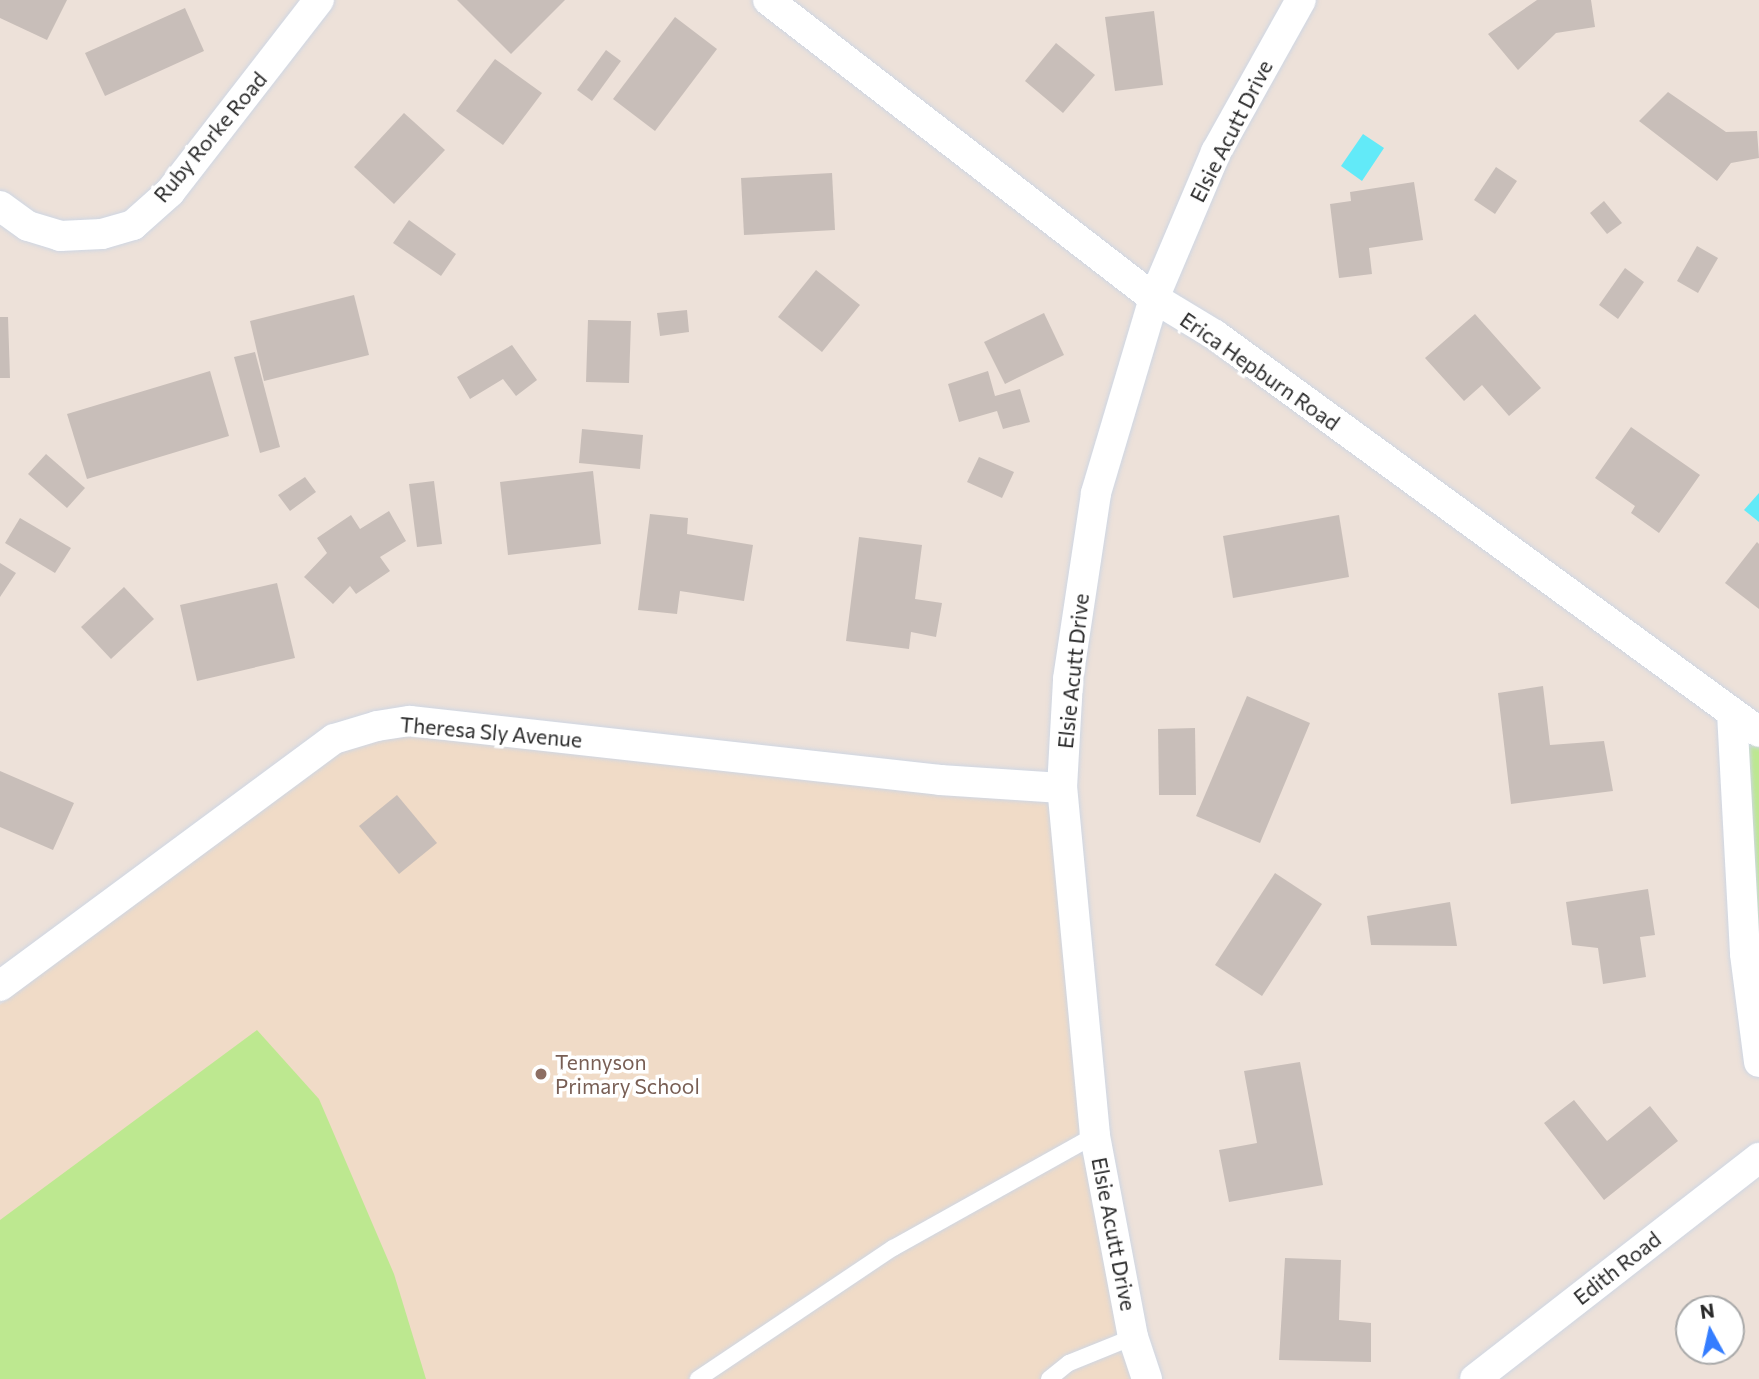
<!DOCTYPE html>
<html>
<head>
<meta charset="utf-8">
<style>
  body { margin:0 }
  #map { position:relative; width:1759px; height:1379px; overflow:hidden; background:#ede1d9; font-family:Commissioner,sans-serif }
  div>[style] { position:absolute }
  .education>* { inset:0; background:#f0dbc7 }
  .green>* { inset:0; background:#bde890 }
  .water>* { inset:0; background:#62eaf8 }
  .building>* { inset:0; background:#c8beb9 }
  .roads { filter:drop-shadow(0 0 2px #ced6e3) drop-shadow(0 0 2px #ced6e3) }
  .service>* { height:16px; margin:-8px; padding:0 8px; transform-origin:8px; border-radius:8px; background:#fff }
  .minor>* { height:30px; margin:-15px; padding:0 15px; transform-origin:15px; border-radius:15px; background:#fff }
  .dots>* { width:19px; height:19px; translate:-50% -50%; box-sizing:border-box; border:4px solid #fff; border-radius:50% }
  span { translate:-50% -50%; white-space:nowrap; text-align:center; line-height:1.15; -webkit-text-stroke:7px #fff; paint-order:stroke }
  .street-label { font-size:21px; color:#292929 }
  .education-label { font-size:21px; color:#785e54 }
  .left { translate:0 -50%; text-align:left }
  .north { position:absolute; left:1675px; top:1295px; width:70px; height:70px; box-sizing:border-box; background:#fff; border:2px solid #a9a9a9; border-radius:50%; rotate:352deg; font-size:19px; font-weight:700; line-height:28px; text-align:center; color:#292929 }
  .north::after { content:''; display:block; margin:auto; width:24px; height:32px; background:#347dff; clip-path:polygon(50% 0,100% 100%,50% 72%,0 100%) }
</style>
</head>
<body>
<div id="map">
  <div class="education">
    <i style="clip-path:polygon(412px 731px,1053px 799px,1139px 1379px,0 1379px,0 1005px,337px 750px)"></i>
  </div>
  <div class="green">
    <i style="clip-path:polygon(1745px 737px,1759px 747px,1759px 979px)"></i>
    <i style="clip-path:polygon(257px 1030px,319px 1099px,394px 1274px,426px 1379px,0 1379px,0 1220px)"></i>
  </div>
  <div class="water">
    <i style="clip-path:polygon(1363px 134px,1384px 148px,1362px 181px,1341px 166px)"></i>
    <i style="clip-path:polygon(1759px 493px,1759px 522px,1744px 510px)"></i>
  </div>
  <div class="building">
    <i style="clip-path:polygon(0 0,67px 0,47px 40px,0 18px)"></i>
    <i style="clip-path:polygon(457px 0,565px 0,511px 54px)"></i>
    <i style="clip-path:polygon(1537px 0,1591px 0,1595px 27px,1556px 33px,1518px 70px,1488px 34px)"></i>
    <i style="clip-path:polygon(185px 8px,204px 51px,105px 96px,85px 53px)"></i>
    <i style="clip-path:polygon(1154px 11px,1163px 85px,1115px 91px,1105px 17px)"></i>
    <i style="clip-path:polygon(675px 17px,717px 49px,655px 131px,613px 99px)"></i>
    <i style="clip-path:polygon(1056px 43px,1095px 75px,1063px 113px,1025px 81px)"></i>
    <i style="clip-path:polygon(606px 50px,621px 61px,592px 101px,577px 90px)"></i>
    <i style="clip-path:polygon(495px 59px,542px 93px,503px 145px,456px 111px)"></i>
    <i style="clip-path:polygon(1668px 92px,1726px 132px,1757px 131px,1759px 158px,1731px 163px,1717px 181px,1639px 121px)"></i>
    <i style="clip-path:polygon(404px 113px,445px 150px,394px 204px,354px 167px)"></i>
    <i style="clip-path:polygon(1496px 167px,1517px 181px,1495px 214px,1474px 200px)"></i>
    <i style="clip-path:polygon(832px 173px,835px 230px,744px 235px,741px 178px)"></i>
    <i style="clip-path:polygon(1414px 182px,1423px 240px,1369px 248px,1372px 274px,1339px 278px,1330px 204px,1351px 201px,1350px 192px)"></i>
    <i style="clip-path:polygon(1604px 201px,1622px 223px,1607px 234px,1590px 213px)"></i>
    <i style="clip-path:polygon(409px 220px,456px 254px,441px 276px,393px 243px)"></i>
    <i style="clip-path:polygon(1697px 246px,1718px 258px,1698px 293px,1677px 281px)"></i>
    <i style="clip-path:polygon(1625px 268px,1644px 282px,1618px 319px,1599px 305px)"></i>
    <i style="clip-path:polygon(816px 270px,860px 305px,822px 352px,778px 317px)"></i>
    <i style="clip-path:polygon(354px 295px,369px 355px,264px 381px,250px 321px)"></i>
    <i style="clip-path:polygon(687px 310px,689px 332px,660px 336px,657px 313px)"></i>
    <i style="clip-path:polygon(1044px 313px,1064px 355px,1005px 384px,984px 342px)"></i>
    <i style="clip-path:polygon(1475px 314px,1541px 388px,1509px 416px,1482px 385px,1464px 401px,1425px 358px)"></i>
    <i style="clip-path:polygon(0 317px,8px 317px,10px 378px,0 378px)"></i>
    <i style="clip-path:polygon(588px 320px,631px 321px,629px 383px,586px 382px)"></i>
    <i style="clip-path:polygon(512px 345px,537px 380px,516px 396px,503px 379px,470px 399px,457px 377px)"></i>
    <i style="clip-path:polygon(255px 352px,280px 447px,260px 453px,234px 357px)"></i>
    <i style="clip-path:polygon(210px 371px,229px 436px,87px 479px,67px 414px)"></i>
    <i style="clip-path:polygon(988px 371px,995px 396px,1020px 389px,1030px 422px,1003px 429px,997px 411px,959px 422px,948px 384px)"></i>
    <i style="clip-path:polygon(1631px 427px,1700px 475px,1659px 533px,1631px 513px,1635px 506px,1595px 478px)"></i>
    <i style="clip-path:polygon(582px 429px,643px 435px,640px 469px,579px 463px)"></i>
    <i style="clip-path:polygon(46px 454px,85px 488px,67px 508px,28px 474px)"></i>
    <i style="clip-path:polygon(979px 457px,1014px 472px,1002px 498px,967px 482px)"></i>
    <i style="clip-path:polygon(593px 471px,601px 544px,508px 555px,500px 482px)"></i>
    <i style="clip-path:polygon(305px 477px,316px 492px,290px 511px,278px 495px)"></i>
    <i style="clip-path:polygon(434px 481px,442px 544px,417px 547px,409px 484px)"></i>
    <i style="clip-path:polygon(389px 511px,406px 541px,380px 557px,390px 571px,356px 594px,350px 586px,333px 604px,304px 577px,327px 553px,317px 538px,351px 515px,360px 529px)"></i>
    <i style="clip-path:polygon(650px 514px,688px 518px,687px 534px,753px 545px,744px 601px,680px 591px,677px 614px,638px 610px)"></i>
    <i style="clip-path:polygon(1339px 515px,1349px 577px,1233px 598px,1223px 536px)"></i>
    <i style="clip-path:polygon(20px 518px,71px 548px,55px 573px,5px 543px)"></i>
    <i style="clip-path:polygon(859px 537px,922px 545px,915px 599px,942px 603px,936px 637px,911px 632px,909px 649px,846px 641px)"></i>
    <i style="clip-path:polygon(1757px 542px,1759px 544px,1759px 609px,1725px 583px)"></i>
    <i style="clip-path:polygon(0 563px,16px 573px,0 597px)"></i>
    <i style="clip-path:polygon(277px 583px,295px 658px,197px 681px,180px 605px)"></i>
    <i style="clip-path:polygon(124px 587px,154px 619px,111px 659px,81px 627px)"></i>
    <i style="clip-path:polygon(1543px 686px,1550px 745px,1604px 741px,1613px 791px,1511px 804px,1498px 693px)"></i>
    <i style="clip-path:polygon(1247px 696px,1310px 723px,1260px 843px,1196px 816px)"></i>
    <i style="clip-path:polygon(1195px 728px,1196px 795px,1159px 795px,1158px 729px)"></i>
    <i style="clip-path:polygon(0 771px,74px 803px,53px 850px,0 827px)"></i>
    <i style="clip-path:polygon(397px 795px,437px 843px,399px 874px,359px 826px)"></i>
    <i style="clip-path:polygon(1275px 873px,1322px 904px,1262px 996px,1215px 965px)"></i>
    <i style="clip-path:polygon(1648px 889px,1655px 935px,1640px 937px,1646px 977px,1603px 984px,1598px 948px,1572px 945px,1566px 902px)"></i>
    <i style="clip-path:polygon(1450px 902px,1457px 946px,1371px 945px,1367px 916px)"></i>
    <i style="clip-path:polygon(1300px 1062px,1323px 1185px,1229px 1202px,1219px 1150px,1257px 1143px,1244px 1071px)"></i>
    <i style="clip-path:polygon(1574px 1100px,1607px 1141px,1650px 1106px,1678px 1141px,1604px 1200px,1544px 1123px)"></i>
    <i style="clip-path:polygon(1285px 1258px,1341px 1260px,1339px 1320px,1371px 1323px,1371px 1362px,1279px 1360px)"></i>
  </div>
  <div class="roads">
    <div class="service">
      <i style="left:698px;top:1379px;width:235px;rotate:-33.9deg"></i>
      <i style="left:893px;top:1248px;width:231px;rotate:-29.2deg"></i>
      <i style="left:1049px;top:1379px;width:26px;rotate:-39deg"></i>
      <i style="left:1069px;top:1363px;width:69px;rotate:-22.1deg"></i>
    </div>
    <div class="minor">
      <i style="left:768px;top:0;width:488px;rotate:37.7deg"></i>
      <i style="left:1154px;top:298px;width:71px;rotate:31.2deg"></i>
      <i style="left:1215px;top:335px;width:673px;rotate:36.12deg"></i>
      <i style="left:0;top:206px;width:34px;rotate:36deg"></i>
      <i style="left:28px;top:226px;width:34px;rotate:17deg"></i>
      <i style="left:60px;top:236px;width:42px;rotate:-2.7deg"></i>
      <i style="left:102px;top:234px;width:32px;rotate:-16deg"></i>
      <i style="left:133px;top:225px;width:50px;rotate:-41.7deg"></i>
      <i style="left:170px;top:192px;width:243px;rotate:-52.2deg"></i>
      <i style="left:1732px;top:713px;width:241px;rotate:86.9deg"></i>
      <i style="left:1745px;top:954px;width:109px;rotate:82.6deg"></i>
      <i style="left:0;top:986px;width:415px;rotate:-36.5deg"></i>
      <i style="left:334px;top:739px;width:45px;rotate:-16.8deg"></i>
      <i style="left:377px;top:726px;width:33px;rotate:-9deg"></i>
      <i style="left:410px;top:721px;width:533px;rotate:6.35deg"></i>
      <i style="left:940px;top:780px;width:122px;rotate:3.8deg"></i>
      <i style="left:1147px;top:1379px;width:44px;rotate:-108.4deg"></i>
      <i style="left:1133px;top:1337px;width:206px;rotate:-100.7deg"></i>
      <i style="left:1095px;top:1135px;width:349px;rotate:-95.4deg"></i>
      <i style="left:1062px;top:788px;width:109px;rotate:-86.8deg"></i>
      <i style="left:1068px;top:679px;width:188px;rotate:-81.4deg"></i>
      <i style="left:1096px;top:493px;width:203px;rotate:-73.4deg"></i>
      <i style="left:1154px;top:298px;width:159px;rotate:-67deg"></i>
      <i style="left:1216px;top:152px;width:174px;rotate:-60.8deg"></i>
      <i style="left:1475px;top:1379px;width:360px;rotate:-37.9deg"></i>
    </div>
  </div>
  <div class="dots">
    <i style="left:541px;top:1074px;background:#8d6e63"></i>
  </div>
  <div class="street-label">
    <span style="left:1231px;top:131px;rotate:-63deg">Elsie Acutt Drive</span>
    <span style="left:210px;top:137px;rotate:-50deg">Ruby Rorke Road</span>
    <span style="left:1260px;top:371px;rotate:35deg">Erica Hepburn Road</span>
    <span style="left:1073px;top:671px;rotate:-84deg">Elsie Acutt Drive</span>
    <span style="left:491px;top:732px;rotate:5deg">Theresa Sly Avenue</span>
    <span style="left:1114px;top:1234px;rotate:79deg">Elsie Acutt Drive</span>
    <span style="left:1617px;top:1268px;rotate:-38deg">Edith Road</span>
  </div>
  <div class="education-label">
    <span class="left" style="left:555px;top:1074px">Tennyson<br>Primary School</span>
  </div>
  <div class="north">N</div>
</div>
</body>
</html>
